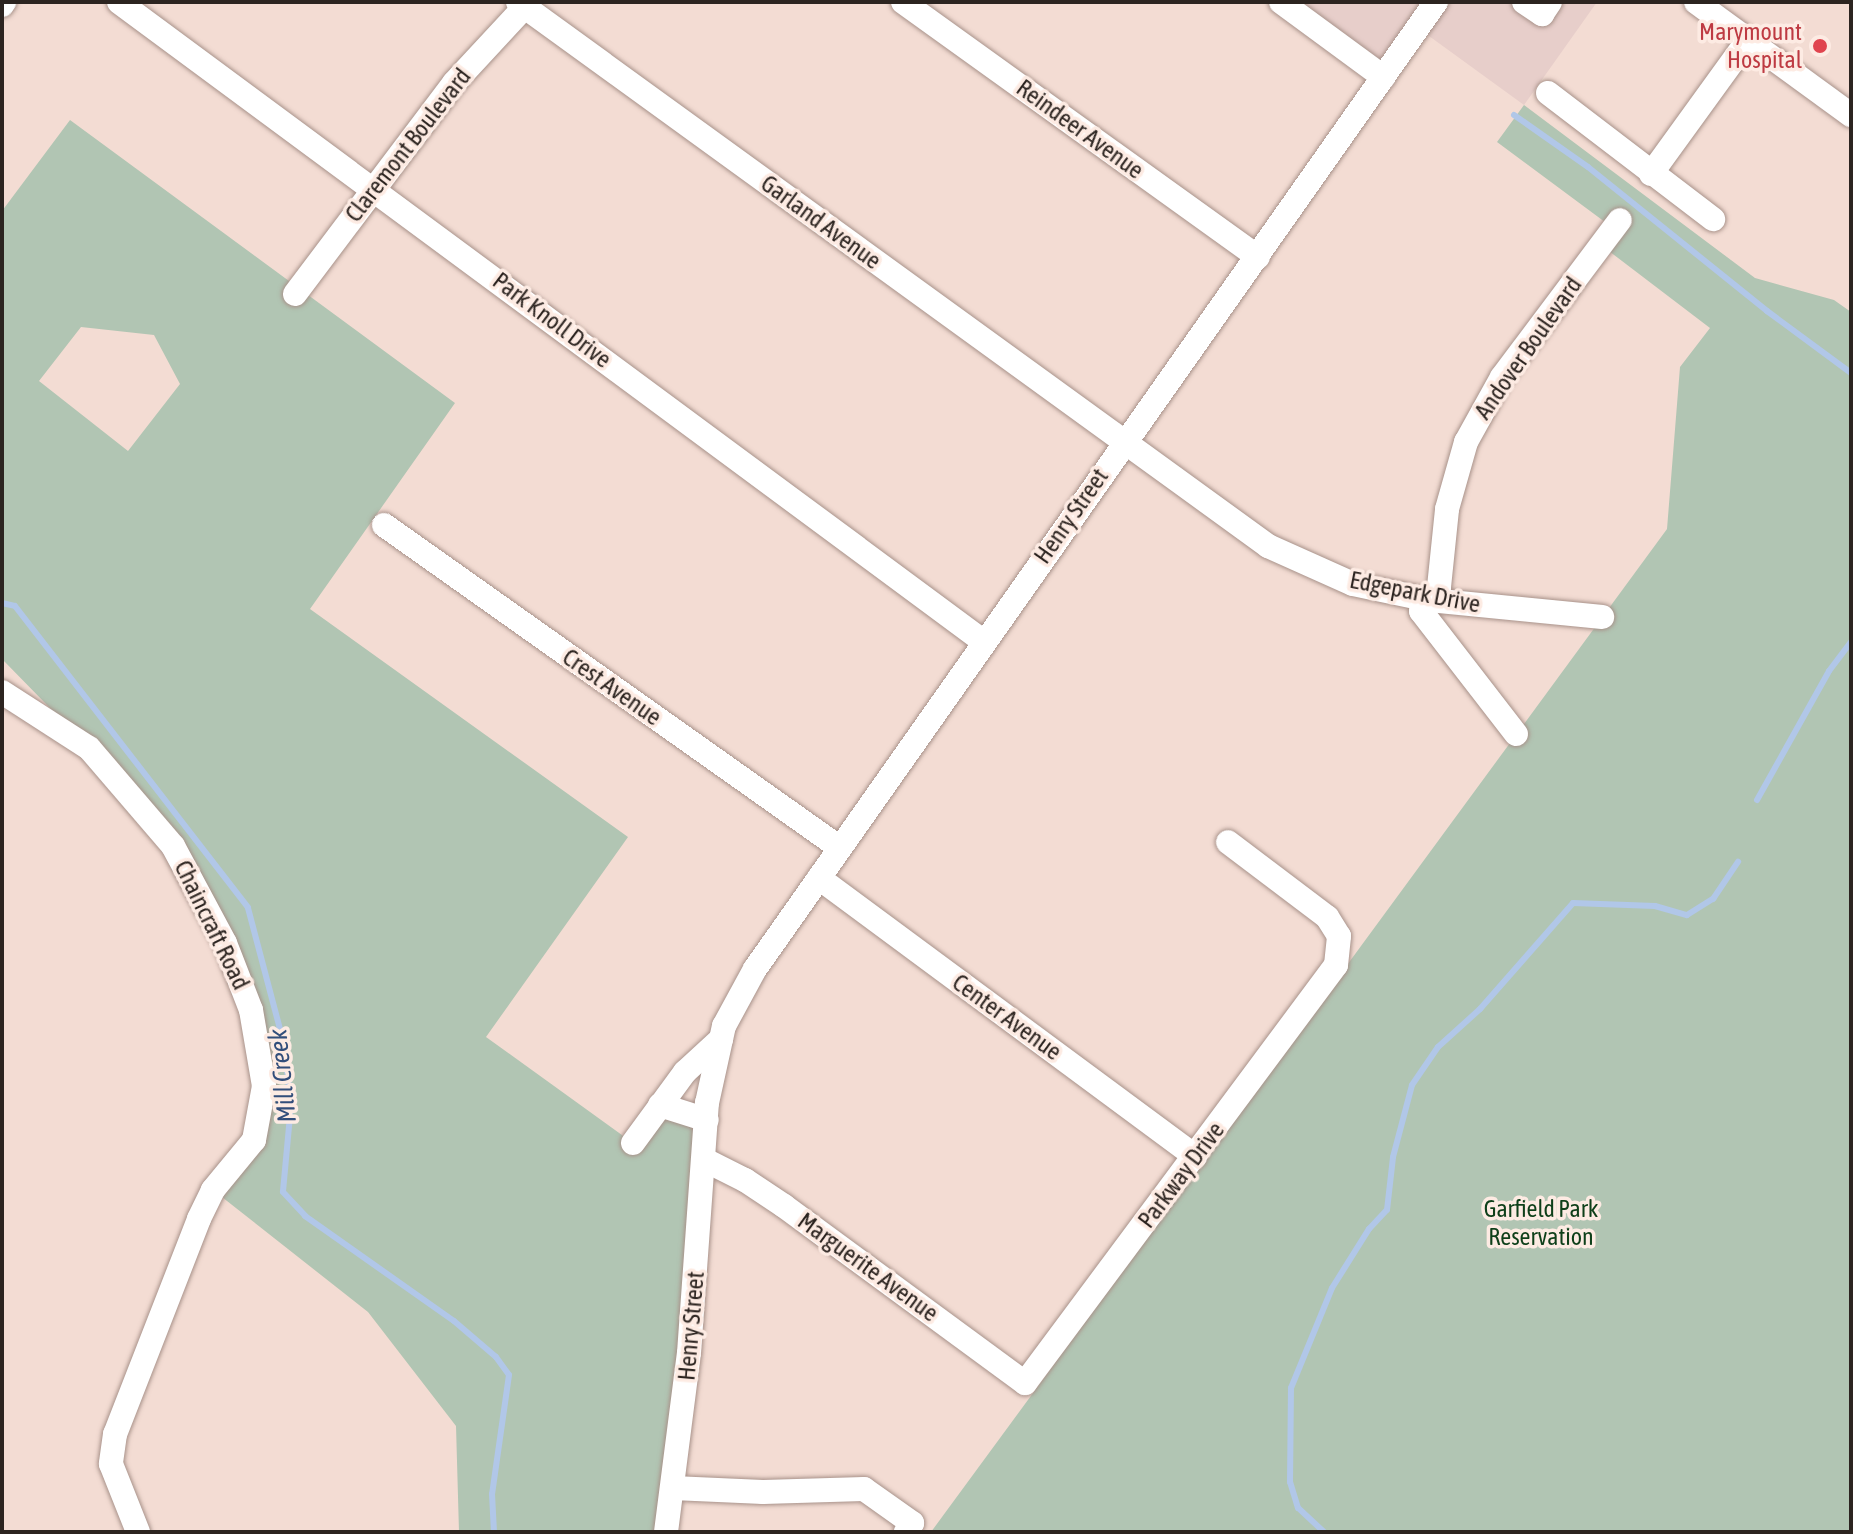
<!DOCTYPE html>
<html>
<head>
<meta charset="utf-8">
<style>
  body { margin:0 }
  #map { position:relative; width:1853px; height:1534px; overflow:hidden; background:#f3dcd3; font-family:"Asap Condensed",sans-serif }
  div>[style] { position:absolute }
  .commercial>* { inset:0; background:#e7ceca }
  .green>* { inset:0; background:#b1c5b3 }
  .stream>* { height:6px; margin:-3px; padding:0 3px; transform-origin:3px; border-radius:3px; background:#b1c7e8 }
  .roads { filter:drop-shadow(0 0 2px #a8928a) drop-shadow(0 0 2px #a8928a) }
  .minor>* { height:24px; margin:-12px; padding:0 12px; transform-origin:12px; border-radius:12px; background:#fff }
  .dots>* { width:22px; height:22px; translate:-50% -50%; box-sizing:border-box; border:4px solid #fdebe3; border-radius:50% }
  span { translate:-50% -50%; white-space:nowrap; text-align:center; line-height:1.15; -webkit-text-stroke:7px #fdebe3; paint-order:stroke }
  .health-label { font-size:24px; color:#be3a42 }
  .right { translate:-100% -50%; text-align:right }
  .street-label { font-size:24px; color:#2c2420 }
  .park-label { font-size:24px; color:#0e3f19 }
  .water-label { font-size:26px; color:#324e7b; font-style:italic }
  .frame { position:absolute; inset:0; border:4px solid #2c2420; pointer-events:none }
</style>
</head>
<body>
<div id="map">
  <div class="commercial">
    <i style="clip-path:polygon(1301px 2px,1597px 2px,1524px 105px,1418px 28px,1383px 77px)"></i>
  </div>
  <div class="green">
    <i style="clip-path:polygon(1524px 105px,1755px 278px,1834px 300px,1851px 312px,1851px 1532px,931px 1532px,1667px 529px,1680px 367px,1710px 328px,1601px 245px,1613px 228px,1497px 142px)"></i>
    <i style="clip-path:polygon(evenodd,70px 120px,455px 403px,310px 609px,628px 837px,486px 1037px,633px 1143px,660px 1105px,707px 1120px,666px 1532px,459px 1532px,456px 1426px,368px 1312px,213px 1190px,254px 1140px,251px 1010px,173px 846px,89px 748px,2px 659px,2px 211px,70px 120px,81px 327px,154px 335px,180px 384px,128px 451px,39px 381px,81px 327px)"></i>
  </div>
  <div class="stream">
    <i style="left:1514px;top:115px;width:90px;rotate:35.1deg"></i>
    <i style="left:1588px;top:167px;width:230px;rotate:38.8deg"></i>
    <i style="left:1767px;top:311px;width:104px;rotate:36.4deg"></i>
    <i style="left:2px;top:603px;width:13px;rotate:13deg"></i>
    <i style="left:15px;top:606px;width:381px;rotate:52.3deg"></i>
    <i style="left:248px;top:908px;width:141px;rotate:75.2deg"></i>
    <i style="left:284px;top:1044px;width:61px;rotate:83.5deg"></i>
    <i style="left:291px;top:1105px;width:87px;rotate:95.3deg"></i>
    <i style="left:283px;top:1192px;width:33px;rotate:47deg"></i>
    <i style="left:305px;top:1216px;width:182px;rotate:35.2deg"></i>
    <i style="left:454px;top:1321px;width:55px;rotate:40.6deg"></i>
    <i style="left:496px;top:1357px;width:22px;rotate:54deg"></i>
    <i style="left:509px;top:1375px;width:120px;rotate:98.1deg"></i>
    <i style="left:492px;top:1494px;width:38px;rotate:87deg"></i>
    <i style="left:1757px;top:800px;width:148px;rotate:-60.8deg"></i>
    <i style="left:1829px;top:671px;width:36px;rotate:-53deg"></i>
    <i style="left:1324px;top:1532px;width:35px;rotate:-137deg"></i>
    <i style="left:1298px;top:1508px;width:27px;rotate:-107deg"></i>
    <i style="left:1290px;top:1482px;width:94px;rotate:-89.4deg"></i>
    <i style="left:1291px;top:1388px;width:108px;rotate:-67.7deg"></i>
    <i style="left:1332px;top:1288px;width:70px;rotate:-57.9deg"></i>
    <i style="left:1369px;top:1229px;width:26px;rotate:-47deg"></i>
    <i style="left:1387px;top:1210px;width:53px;rotate:-83.5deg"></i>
    <i style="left:1393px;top:1157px;width:74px;rotate:-75.2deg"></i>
    <i style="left:1412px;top:1085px;width:46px;rotate:-55.6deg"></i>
    <i style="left:1438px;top:1047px;width:57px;rotate:-42.1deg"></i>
    <i style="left:1480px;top:1009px;width:141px;rotate:-48.7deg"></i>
    <i style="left:1573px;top:903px;width:82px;rotate:2.1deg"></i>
    <i style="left:1655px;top:906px;width:33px;rotate:16deg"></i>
    <i style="left:1687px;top:915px;width:31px;rotate:-32deg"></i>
    <i style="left:1713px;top:899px;width:45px;rotate:-56deg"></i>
  </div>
  <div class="roads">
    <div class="minor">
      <i style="left:119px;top:2px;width:1075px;rotate:36.49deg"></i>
      <i style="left:518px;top:2px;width:927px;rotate:35.95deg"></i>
      <i style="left:1268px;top:546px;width:93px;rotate:24.1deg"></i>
      <i style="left:1353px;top:584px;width:78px;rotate:11.9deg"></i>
      <i style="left:1429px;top:600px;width:174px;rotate:5.6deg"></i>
      <i style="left:903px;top:2px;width:437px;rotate:35.7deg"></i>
      <i style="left:1281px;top:2px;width:127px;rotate:36.3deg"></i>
      <i style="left:1524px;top:2px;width:22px;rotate:34deg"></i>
      <i style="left:1542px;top:14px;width:14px;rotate:-56deg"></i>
      <i style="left:1696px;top:2px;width:192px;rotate:36.1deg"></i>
      <i style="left:2px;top:5px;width:4px;rotate:-56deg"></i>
      <i style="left:1548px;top:93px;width:208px;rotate:37.4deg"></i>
      <i style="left:1651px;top:174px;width:165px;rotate:-54.1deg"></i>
      <i style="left:295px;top:294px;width:264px;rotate:-53deg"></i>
      <i style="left:454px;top:83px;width:110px;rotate:-47.2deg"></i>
      <i style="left:384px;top:525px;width:559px;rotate:35.31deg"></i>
      <i style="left:2px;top:692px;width:103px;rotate:32.8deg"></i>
      <i style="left:89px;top:748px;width:129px;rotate:49.4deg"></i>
      <i style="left:173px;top:846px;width:110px;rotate:61.8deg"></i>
      <i style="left:225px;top:943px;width:72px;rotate:68.8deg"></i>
      <i style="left:251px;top:1010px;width:77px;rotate:80.3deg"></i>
      <i style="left:264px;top:1086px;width:55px;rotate:100.5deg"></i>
      <i style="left:254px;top:1140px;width:65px;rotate:129.4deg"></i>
      <i style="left:213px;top:1190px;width:32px;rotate:116deg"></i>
      <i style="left:199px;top:1219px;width:231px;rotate:111.3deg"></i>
      <i style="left:115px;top:1434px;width:30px;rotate:98deg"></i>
      <i style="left:111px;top:1464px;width:73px;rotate:68.3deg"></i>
      <i style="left:1516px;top:734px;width:155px;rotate:-127.7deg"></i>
      <i style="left:1421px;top:611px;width:30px;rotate:-53deg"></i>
      <i style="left:1439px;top:587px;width:78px;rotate:-84.1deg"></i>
      <i style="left:1447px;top:509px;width:70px;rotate:-74.2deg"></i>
      <i style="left:1466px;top:442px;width:74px;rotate:-61deg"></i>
      <i style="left:1502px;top:377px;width:196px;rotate:-53.1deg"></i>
      <i style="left:819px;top:878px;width:468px;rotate:36.5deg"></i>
      <i style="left:660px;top:1105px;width:49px;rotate:17.7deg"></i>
      <i style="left:633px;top:1143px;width:88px;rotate:-53.8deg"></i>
      <i style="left:685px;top:1072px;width:49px;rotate:-42.5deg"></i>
      <i style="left:705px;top:1160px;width:45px;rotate:26.6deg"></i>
      <i style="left:745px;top:1180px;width:47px;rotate:33.7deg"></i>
      <i style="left:784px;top:1206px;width:299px;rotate:36.3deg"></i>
      <i style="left:1025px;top:1383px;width:521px;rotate:-53.35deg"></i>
      <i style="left:1336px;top:965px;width:29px;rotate:-84deg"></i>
      <i style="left:1339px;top:936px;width:22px;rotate:-122deg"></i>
      <i style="left:1327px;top:917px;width:124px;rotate:-142.9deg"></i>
      <i style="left:673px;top:1488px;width:90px;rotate:2.5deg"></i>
      <i style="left:763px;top:1492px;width:101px;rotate:-1.7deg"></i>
      <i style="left:864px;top:1489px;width:59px;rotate:35.3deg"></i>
      <i style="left:912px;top:1523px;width:11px;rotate:124deg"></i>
      <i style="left:666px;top:1532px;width:180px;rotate:-82.7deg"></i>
      <i style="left:689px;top:1353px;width:251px;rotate:-85.9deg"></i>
      <i style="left:707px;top:1103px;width:79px;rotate:-77.6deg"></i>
      <i style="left:724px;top:1026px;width:65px;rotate:-61.5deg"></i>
      <i style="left:755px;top:969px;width:1183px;rotate:-54.85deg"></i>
    </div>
  </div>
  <div class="dots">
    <i style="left:1820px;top:46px;background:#e0444e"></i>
  </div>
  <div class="health-label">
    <span class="right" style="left:1802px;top:46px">Marymount<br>Hospital</span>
  </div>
  <div class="street-label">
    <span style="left:1080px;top:129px;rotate:36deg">Reindeer Avenue</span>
    <span style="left:408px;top:145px;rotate:-52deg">Claremont Boulevard</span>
    <span style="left:821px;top:222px;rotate:36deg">Garland Avenue</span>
    <span style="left:552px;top:320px;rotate:37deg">Park Knoll Drive</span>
    <span style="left:1528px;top:348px;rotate:-55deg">Andover Boulevard</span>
    <span style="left:1071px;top:516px;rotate:-55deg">Henry Street</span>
    <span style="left:1415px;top:592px;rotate:11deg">Edgepark Drive</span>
    <span style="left:612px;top:687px;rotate:35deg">Crest Avenue</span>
    <span style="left:212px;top:925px;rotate:64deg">Chaincraft Road</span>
    <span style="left:1007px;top:1017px;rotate:36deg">Center Avenue</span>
    <span style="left:1181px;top:1175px;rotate:-53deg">Parkway Drive</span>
    <span style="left:868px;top:1267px;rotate:36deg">Marguerite Avenue</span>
    <span style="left:691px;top:1326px;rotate:-85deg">Henry Street</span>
  </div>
  <div class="park-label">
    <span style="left:1541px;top:1223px">Garfield Park<br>Reservation</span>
  </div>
  <div class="water-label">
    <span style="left:283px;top:1076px;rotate:-96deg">Mill Creek</span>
  </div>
  <div class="frame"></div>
</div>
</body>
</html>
